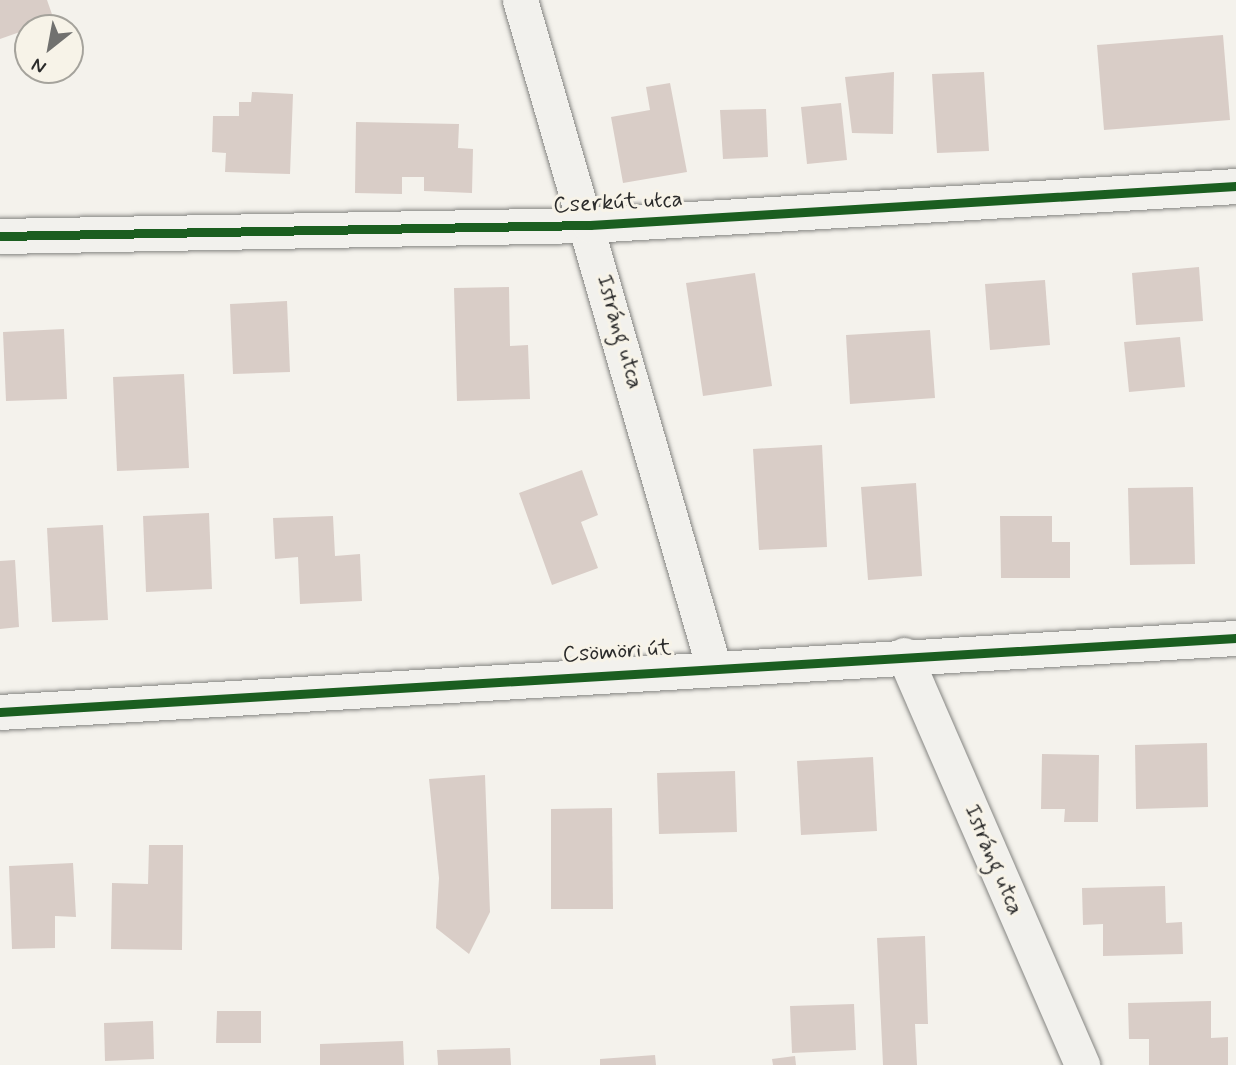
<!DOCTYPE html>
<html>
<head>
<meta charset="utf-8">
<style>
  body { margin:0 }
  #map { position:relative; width:1236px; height:1065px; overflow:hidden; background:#f4f2ec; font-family:Mynerve,sans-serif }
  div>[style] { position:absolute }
  .building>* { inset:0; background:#d9cdc7 }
  .roads { filter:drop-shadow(0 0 2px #858582) drop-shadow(0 0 2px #858582) }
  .street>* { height:35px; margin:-17.5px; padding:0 17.5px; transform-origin:17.5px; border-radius:17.5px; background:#f2f1ed }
  .cycleway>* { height:9px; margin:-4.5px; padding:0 4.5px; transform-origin:4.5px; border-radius:4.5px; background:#1b5e20 }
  span { translate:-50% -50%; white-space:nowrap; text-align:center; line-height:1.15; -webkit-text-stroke:6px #f7f3e8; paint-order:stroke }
  .street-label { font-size:23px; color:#2b2b2b }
  .north { position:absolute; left:14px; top:14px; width:70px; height:70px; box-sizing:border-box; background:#f7f3e8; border:2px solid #a5a39c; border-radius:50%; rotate:211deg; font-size:19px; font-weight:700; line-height:28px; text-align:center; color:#2b2b2b }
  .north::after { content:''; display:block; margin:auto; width:24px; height:32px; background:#71716f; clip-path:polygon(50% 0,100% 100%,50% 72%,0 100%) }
</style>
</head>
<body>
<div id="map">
  <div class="building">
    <i style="clip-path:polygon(0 0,47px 0,54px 20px,0 39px)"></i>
    <i style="clip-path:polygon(1223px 35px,1230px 120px,1104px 130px,1097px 45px)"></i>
    <i style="clip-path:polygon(894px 72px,893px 134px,852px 133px,845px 77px)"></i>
    <i style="clip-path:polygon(984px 72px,989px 151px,937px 153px,932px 74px)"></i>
    <i style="clip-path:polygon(670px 83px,687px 172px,623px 183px,611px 117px,650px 110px,646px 87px)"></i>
    <i style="clip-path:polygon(252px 92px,293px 94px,290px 174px,225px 172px,226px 153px,212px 152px,213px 116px,239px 116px,239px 102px,251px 102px)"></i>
    <i style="clip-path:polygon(841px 103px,847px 160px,807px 164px,801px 107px)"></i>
    <i style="clip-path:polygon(766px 109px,768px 157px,723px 159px,720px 110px)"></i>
    <i style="clip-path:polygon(356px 122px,459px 124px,458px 148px,473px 149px,472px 193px,424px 191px,424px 177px,402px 177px,402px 194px,355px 193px)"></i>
    <i style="clip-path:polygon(1199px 267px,1203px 321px,1136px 325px,1132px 273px)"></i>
    <i style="clip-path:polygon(755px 273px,772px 386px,703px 396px,686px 283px)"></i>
    <i style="clip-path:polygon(1045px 280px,1050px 345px,990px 350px,985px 284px)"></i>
    <i style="clip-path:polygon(509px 287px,510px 346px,528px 345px,530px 399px,457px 401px,454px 288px)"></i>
    <i style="clip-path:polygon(287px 301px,290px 372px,233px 374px,230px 304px)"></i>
    <i style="clip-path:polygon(64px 329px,67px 399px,6px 401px,3px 332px)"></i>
    <i style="clip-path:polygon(930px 330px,935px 398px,850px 404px,846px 335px)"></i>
    <i style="clip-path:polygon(1180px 337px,1185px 387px,1129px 392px,1124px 342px)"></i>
    <i style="clip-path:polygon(184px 374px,189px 468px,117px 471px,113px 377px)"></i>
    <i style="clip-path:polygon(822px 445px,827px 547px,759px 550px,753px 449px)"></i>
    <i style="clip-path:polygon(582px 470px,598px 515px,581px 522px,598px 568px,552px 585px,519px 493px)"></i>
    <i style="clip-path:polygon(916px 483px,922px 576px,868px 580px,861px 487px)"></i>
    <i style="clip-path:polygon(1193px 487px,1195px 564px,1130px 565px,1128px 488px)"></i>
    <i style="clip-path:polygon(209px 513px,212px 589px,146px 592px,143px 516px)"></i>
    <i style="clip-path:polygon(333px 516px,335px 556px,360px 554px,362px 601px,300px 604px,298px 557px,275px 559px,273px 518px)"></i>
    <i style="clip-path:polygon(1000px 516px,1052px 516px,1052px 542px,1070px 542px,1070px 578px,1001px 578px)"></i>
    <i style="clip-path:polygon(103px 525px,108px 620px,52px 622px,47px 528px)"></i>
    <i style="clip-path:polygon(15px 560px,19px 627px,0 629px,0 561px)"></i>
    <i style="clip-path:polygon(1207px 743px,1208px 807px,1136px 809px,1135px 745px)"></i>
    <i style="clip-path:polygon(1042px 754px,1099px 755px,1098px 822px,1064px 822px,1065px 809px,1041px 809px)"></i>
    <i style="clip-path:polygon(873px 757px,877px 831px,801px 835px,797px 761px)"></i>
    <i style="clip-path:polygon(735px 771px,737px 832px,659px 834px,657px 773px)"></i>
    <i style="clip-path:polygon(485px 775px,490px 912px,469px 954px,436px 928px,439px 878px,429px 779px)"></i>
    <i style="clip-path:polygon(612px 808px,613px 909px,551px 909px,551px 809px)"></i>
    <i style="clip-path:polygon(149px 845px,183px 845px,182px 950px,111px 949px,112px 883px,148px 884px)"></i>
    <i style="clip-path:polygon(73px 863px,76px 917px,55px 916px,55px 948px,12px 949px,9px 866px)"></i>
    <i style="clip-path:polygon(1165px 886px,1166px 923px,1182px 922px,1183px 954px,1103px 956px,1103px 924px,1083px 925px,1082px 888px)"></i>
    <i style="clip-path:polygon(925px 936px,928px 1024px,915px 1024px,917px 1065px,883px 1065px,877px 938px)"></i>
    <i style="clip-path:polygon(1211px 1001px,1211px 1038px,1228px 1037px,1228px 1065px,1149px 1065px,1149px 1039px,1129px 1039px,1128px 1003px)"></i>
    <i style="clip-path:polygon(854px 1004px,856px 1050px,792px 1053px,790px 1006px)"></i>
    <i style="clip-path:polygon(217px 1011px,261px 1011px,261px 1043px,216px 1043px)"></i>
    <i style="clip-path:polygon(153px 1021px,154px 1059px,105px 1061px,104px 1023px)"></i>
    <i style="clip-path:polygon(403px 1041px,404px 1065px,320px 1065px,320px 1044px)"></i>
    <i style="clip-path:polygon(510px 1048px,511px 1065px,438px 1065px,437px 1050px)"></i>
    <i style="clip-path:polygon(655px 1055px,656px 1065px,600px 1065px,600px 1059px)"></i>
    <i style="clip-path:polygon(795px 1056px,796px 1065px,773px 1065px,772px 1059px)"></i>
  </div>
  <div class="roads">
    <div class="street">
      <i style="left:520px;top:0;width:692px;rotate:73.82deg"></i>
      <i style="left:0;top:236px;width:590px;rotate:-1.07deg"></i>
      <i style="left:590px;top:225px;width:647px;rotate:-3.45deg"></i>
      <i style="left:904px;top:655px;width:447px;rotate:66.5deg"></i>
      <i style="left:0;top:712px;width:1238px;rotate:-3.43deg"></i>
    </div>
  </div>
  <div class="cycleway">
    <i style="left:0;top:236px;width:590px;rotate:-1.07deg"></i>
    <i style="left:590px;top:225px;width:647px;rotate:-3.45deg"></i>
    <i style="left:0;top:712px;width:1238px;rotate:-3.43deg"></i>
  </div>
  <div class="street-label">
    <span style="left:618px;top:203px;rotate:-3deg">Cserkút utca</span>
    <span style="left:619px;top:332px;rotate:74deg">Istráng utca</span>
    <span style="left:617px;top:652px;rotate:-4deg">Csömöri út</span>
    <span style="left:993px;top:860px;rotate:67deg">Istráng utca</span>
  </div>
  <div class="north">N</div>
</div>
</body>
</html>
